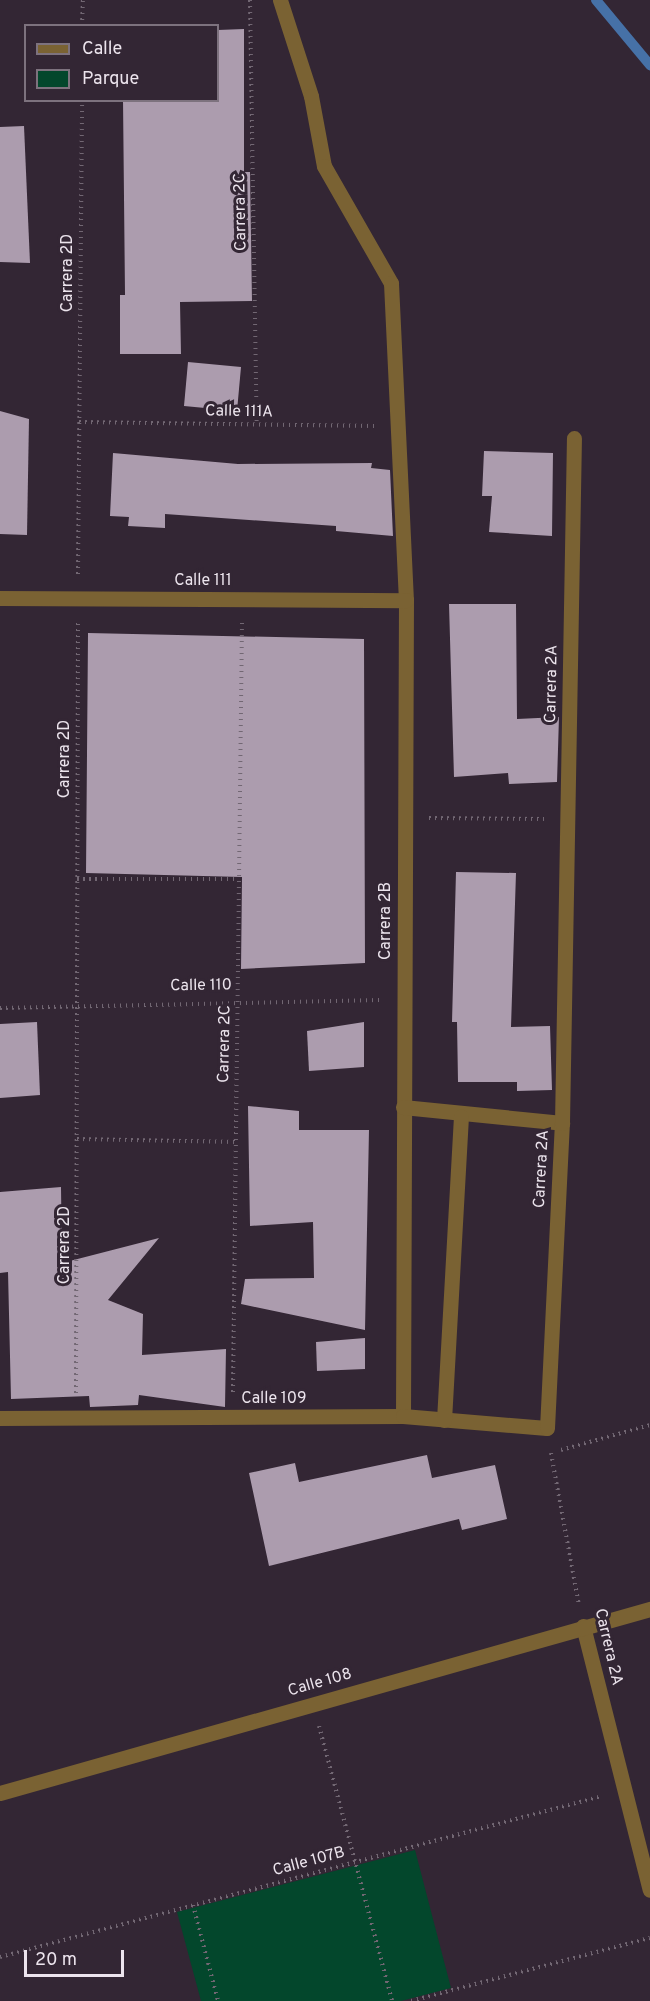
<!DOCTYPE html>
<html>
<head>
<meta charset="utf-8">
<style>
  body { margin:0 }
  #map { position:relative; width:650px; height:2001px; overflow:hidden; background:#332634; font-family:Overpass,sans-serif }
  div>[style] { position:absolute }
  .green>* { inset:0; background:#03472c }
  .stream>* { height:10px; margin:-5px; padding:0 5px; transform-origin:5px; border-radius:5px; background:#4671a7 }
  .building>* { inset:0; background:#ac9cae }
  .path>* { height:4px; margin-top:-2px; transform-origin:0; background:repeating-linear-gradient(90deg,#726773 0 1.5px,transparent 0 6px) }
  .street>* { height:15px; margin:-7.5px; padding:0 7.5px; transform-origin:7.5px; border-radius:7.5px; background:#7a6233 }
  span { translate:-50% -50%; white-space:nowrap; text-align:center; line-height:1.15; -webkit-text-stroke:6px #332634; paint-order:stroke }
  .street-label { font-size:16px; color:#ece4ed }
  .legend { position:absolute; left:24px; top:24px; width:195px; height:78px; box-sizing:border-box; background:#332634; border:2px solid #7d727e; margin:0; padding:8px 10px; list-style:none; font-size:18px; color:#ece4ed }
  .legend li { display:flex; align-items:center; gap:12px; height:30px }
  .legend b { width:30px; border:2px solid #7d727e }
  .scale { position:absolute; left:24px; top:1950px; width:100px; height:27px; box-sizing:border-box; border:3px solid #ece4ed; border-top:0; padding-left:8px; font-size:18px; line-height:21px; white-space:nowrap; color:#ece4ed; -webkit-text-stroke:4px #332634; paint-order:stroke }
</style>
</head>
<body>
<div id="map">
  <div class="green">
    <i style="clip-path:polygon(415px 1850px,451px 1988px,401px 2001px,201px 2001px,177px 1912px)"></i>
  </div>
  <div class="stream">
    <i style="left:596px;top:0;width:85px;rotate:50.3deg"></i>
  </div>
  <div class="building">
    <i style="clip-path:polygon(244px 29px,244px 172px,250px 172px,252px 301px,180px 302px,181px 354px,120px 354px,120px 295px,125px 295px,123px 100px,218px 100px,218px 30px)"></i>
    <i style="clip-path:polygon(24px 126px,30px 263px,0 262px,0 127px)"></i>
    <i style="clip-path:polygon(188px 362px,241px 367px,237px 411px,184px 406px)"></i>
    <i style="clip-path:polygon(0 411px,29px 419px,27px 535px,0 534px)"></i>
    <i style="clip-path:polygon(484px 451px,553px 453px,552px 536px,489px 532px,492px 496px,482px 496px)"></i>
    <i style="clip-path:polygon(113px 453px,238px 464px,372px 463px,371px 468px,390px 470px,393px 536px,336px 531px,336px 526px,165px 514px,165px 528px,128px 526px,129px 517px,110px 516px)"></i>
    <i style="clip-path:polygon(449px 604px,516px 604px,517px 719px,559px 717px,557px 782px,509px 784px,508px 773px,454px 777px)"></i>
    <i style="clip-path:polygon(88px 633px,364px 639px,365px 963px,241px 969px,242px 877px,86px 873px)"></i>
    <i style="clip-path:polygon(456px 872px,516px 873px,511px 1027px,550px 1026px,552px 1090px,517px 1091px,517px 1082px,458px 1082px,457px 1022px,452px 1022px)"></i>
    <i style="clip-path:polygon(37px 1022px,40px 1095px,0 1098px,0 1024px)"></i>
    <i style="clip-path:polygon(364px 1022px,364px 1067px,309px 1071px,307px 1031px)"></i>
    <i style="clip-path:polygon(248px 1106px,299px 1111px,299px 1130px,369px 1130px,365px 1330px,241px 1304px,245px 1279px,314px 1278px,313px 1222px,250px 1226px)"></i>
    <i style="clip-path:polygon(61px 1187px,62px 1263px,159px 1238px,108px 1300px,143px 1314px,142px 1355px,226px 1349px,225px 1407px,139px 1395px,138px 1405px,90px 1407px,89px 1396px,11px 1399px,8px 1272px,0 1273px,0 1192px)"></i>
    <i style="clip-path:polygon(365px 1338px,365px 1369px,317px 1371px,316px 1342px)"></i>
    <i style="clip-path:polygon(427px 1455px,432px 1478px,495px 1465px,507px 1519px,462px 1530px,459px 1519px,269px 1566px,249px 1473px,295px 1463px,299px 1482px)"></i>
  </div>
  <div class="path">
    <i style="left:250px;top:0;width:424px;rotate:89.1deg"></i>
    <i style="left:82px;top:26px;width:26px;rotate:-88deg"></i>
    <i style="left:79px;top:422px;width:295px;rotate:0.8deg"></i>
    <i style="left:78px;top:574px;width:474px;rotate:-89.5deg"></i>
    <i style="left:429px;top:818px;width:115px;rotate:0.5deg"></i>
    <i style="left:77px;top:879px;width:161px"></i>
    <i style="left:0;top:1008px;width:380px;rotate:-1.2deg"></i>
    <i style="left:77px;top:1139px;width:159px;rotate:1.1deg"></i>
    <i style="left:233px;top:1392px;width:769px;rotate:-89.33deg"></i>
    <i style="left:76px;top:1393px;width:770px;rotate:-89.85deg"></i>
    <i style="left:561px;top:1450px;width:92px;rotate:-15.7deg"></i>
    <i style="left:551px;top:1453px;width:155px;rotate:79.6deg"></i>
    <i style="left:319px;top:1726px;width:285px;rotate:75.1deg"></i>
    <i style="left:193px;top:1905px;width:99px;rotate:75.4deg"></i>
    <i style="left:0;top:1957px;width:623px;rotate:-14.97deg"></i>
    <i style="left:411px;top:2001px;width:247px;rotate:-14.8deg"></i>
  </div>
  <div class="street">
    <i style="left:280px;top:0;width:101px;rotate:72.1deg"></i>
    <i style="left:311px;top:96px;width:71px;rotate:79.5deg"></i>
    <i style="left:324px;top:166px;width:135px;rotate:60.2deg"></i>
    <i style="left:391px;top:283px;width:317px;rotate:87.3deg"></i>
    <i style="left:406px;top:600px;width:816px;rotate:90.21deg"></i>
    <i style="left:0;top:598px;width:406px;rotate:0.3deg"></i>
    <i style="left:403px;top:1107px;width:160px;rotate:5.7deg"></i>
    <i style="left:0;top:1418px;width:403px;rotate:-0.3deg"></i>
    <i style="left:403px;top:1416px;width:144px;rotate:4.8deg"></i>
    <i style="left:547px;top:1428px;width:305px;rotate:-87.2deg"></i>
    <i style="left:562px;top:1123px;width:685px;rotate:-89deg"></i>
    <i style="left:444px;top:1420px;width:304px;rotate:-86.8deg"></i>
    <i style="left:583px;top:1626px;width:272px;rotate:75.8deg"></i>
    <i style="left:0;top:1793px;width:676px;rotate:-15.81deg"></i>
  </div>
  <div class="street-label">
    <span style="left:241px;top:212px;rotate:-91deg">Carrera 2C</span>
    <span style="left:68px;top:273px;rotate:-90deg">Carrera 2D</span>
    <span style="left:239px;top:412px;rotate:1deg">Calle 111A</span>
    <span style="left:203px;top:581px">Calle 111</span>
    <span style="left:552px;top:684px;rotate:-89deg">Carrera 2A</span>
    <span style="left:65px;top:759px;rotate:-90deg">Carrera 2D</span>
    <span style="left:386px;top:921px;rotate:-90deg">Carrera 2B</span>
    <span style="left:201px;top:986px;rotate:-1deg">Calle 110</span>
    <span style="left:225px;top:1044px;rotate:-89deg">Carrera 2C</span>
    <span style="left:542px;top:1169px;rotate:-87deg">Carrera 2A</span>
    <span style="left:65px;top:1245px;rotate:-90deg">Carrera 2D</span>
    <span style="left:274px;top:1399px">Calle 109</span>
    <span style="left:608px;top:1647px;rotate:77deg">Carrera 2A</span>
    <span style="left:320px;top:1683px;rotate:-16deg">Calle 108</span>
    <span style="left:309px;top:1862px;rotate:-15deg">Calle 107B</span>
  </div>
  <ul class="legend">
  <li><b style="height:8px;background:#7a6233"></b>Calle</li>
  <li><b style="height:16px;background:#03472c"></b>Parque</li>
  </ul>
  <div class="scale">20 m</div>
</div>
</body>
</html>
